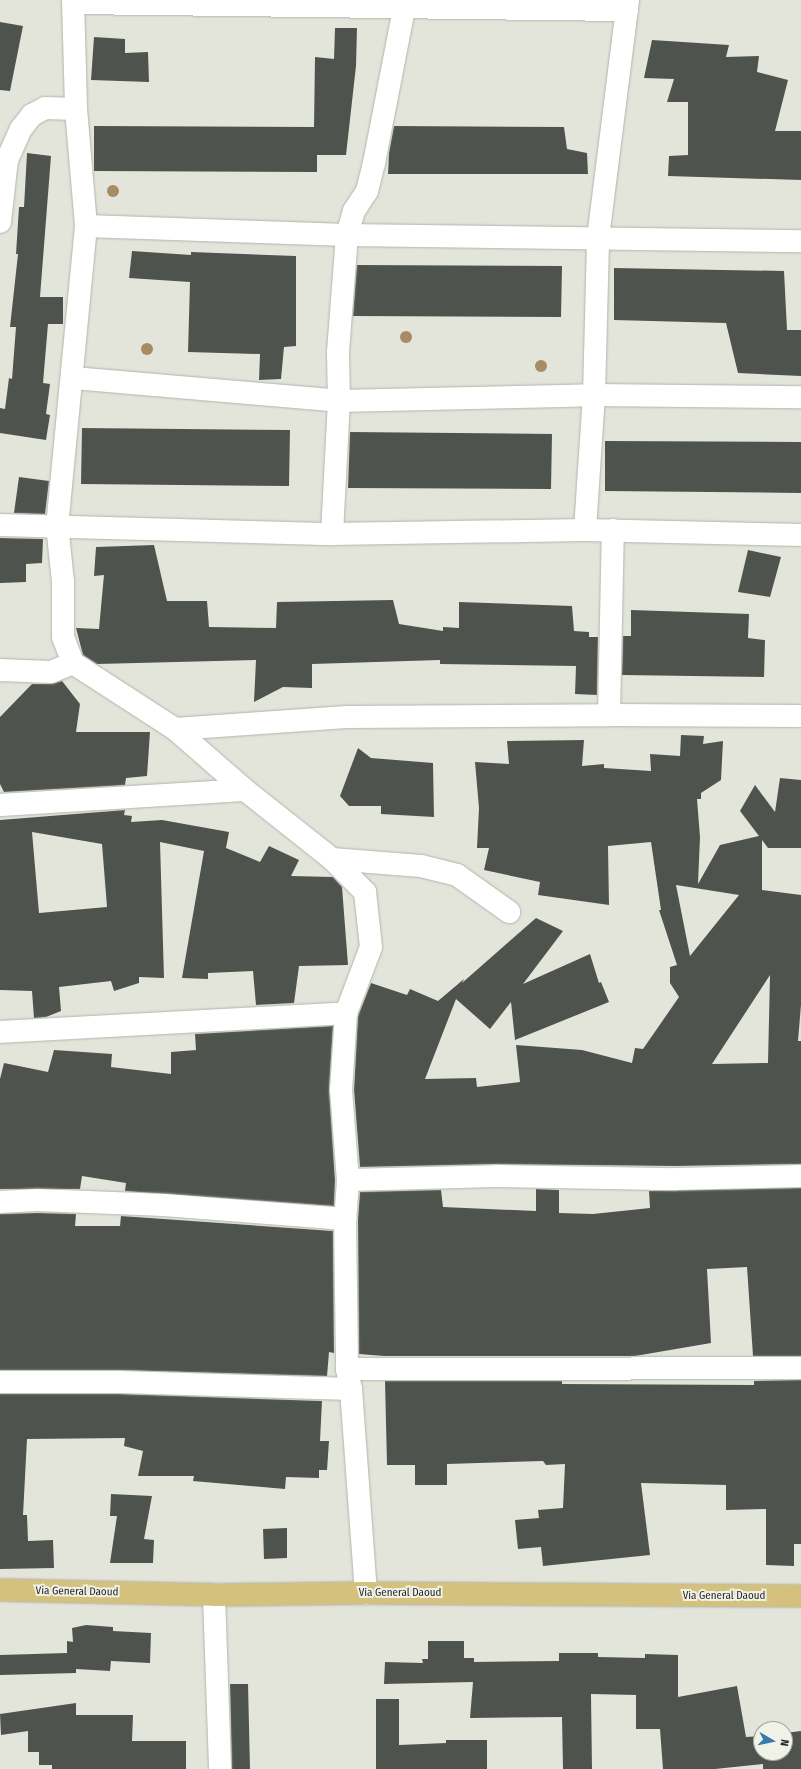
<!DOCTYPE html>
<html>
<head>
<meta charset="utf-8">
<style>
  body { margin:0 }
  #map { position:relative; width:801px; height:1769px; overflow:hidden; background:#e3e5db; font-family:"Fira Sans Condensed",sans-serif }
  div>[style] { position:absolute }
  .building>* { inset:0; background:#4e544d }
  .roads { filter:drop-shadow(0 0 1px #b3b5ab) drop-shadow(0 0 1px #b3b5ab) }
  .minor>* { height:22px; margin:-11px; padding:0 11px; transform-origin:11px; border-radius:11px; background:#fff }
  .major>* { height:22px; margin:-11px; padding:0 11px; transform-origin:11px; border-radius:11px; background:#d4c17d }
  .trees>* { width:12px; height:12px; margin:-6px; border-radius:50%; background:#a58c63 }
  span { translate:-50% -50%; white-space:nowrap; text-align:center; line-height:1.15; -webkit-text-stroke:4px #f0f2e8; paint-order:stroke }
  .street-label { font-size:11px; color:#272824 }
  .north { position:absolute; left:753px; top:1721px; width:40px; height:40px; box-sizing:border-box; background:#f0f2e8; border:1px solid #a0a19a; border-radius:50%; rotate:99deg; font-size:11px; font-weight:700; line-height:16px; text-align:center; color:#272824 }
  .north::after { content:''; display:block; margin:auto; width:14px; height:18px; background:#367ab0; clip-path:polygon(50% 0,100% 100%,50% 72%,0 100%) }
</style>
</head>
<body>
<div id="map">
  <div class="building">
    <i style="clip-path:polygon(0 22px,23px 26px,10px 91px,0 90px)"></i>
    <i style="clip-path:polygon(335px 28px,357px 28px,356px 66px,346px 155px,317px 155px,317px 172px,94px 171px,94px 126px,314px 127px,315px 57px,334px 59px)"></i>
    <i style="clip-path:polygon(94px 37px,125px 39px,125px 53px,148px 52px,149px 82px,91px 80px)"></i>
    <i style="clip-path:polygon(652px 40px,729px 45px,726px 57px,759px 56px,757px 72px,788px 80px,775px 131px,801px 131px,801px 180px,668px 176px,669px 156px,688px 155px,688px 102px,667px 102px,674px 79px,644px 78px)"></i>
    <i style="clip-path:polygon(394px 126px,564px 127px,567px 149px,587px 153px,588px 174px,388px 174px,389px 153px)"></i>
    <i style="clip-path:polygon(27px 153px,51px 156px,40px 297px,63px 297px,63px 324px,48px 324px,43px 383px,50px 384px,46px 414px,50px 415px,46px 440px,0 433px,0 408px,5px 409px,9px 378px,12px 379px,16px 327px,10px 327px,18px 254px,16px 254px,19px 207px,24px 207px)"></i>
    <i style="clip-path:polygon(132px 251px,191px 255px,191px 252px,296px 256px,296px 346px,284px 347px,281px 379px,259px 380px,260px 354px,188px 352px,190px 282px,129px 278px)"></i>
    <i style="clip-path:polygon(357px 265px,562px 266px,561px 317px,353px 316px)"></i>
    <i style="clip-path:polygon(614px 268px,784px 271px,787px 330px,801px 330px,801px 376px,738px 373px,726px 323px,614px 320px)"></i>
    <i style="clip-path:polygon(82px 428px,290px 430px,289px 486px,81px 484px)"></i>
    <i style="clip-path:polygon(350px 432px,552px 434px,551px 489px,348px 488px)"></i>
    <i style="clip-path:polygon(605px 441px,801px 442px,801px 493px,605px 491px)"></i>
    <i style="clip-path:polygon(19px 477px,49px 481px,45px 514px,14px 513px)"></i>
    <i style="clip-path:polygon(0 538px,43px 539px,42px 563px,26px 564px,26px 582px,0 583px)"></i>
    <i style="clip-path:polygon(154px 545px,167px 601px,207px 601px,209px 627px,276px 628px,277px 602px,393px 600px,399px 624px,443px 631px,443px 627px,459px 628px,459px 602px,572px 606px,574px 631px,589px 632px,589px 637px,598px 637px,597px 695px,575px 694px,576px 666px,440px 664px,440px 660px,312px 664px,312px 688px,283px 687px,254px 702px,256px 660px,97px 664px,83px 655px,76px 628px,99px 629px,104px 575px,94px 576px,96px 547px)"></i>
    <i style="clip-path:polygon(748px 550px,781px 557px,770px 597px,738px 592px)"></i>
    <i style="clip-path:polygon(631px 610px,749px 614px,748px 638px,765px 640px,764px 677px,622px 675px,623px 636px,631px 636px)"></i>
    <i style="clip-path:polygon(62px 681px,80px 704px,76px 732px,150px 732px,147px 776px,126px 778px,125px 785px,4px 792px,0 784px,0 717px,32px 684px,51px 684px)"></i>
    <i style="clip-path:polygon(evenodd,681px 735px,704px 736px,703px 744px,723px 741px,721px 780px,701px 793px,701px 799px,697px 799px,700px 837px,698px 884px,720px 845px,759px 836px,740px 811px,755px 785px,775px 812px,780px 778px,801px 780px,801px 848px,768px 848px,762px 840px,762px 890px,801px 895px,801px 1005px,798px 1041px,801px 1041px,801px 1164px,676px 1166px,496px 1164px,360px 1167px,354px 1090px,358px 1016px,371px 983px,407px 995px,410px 989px,438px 1001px,464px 979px,462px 983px,536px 918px,563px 931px,523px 984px,590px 954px,599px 983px,601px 982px,609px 1002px,515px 1040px,511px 1002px,490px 1029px,456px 999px,425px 1079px,476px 1078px,477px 1087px,520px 1082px,516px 1045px,582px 1050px,632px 1063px,635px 1048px,643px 1049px,679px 997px,670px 983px,670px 967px,677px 965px,659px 910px,661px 910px,651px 842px,608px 846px,609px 905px,538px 895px,540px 882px,484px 870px,489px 848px,477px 848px,479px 808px,475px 762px,509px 764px,507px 741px,584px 740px,582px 766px,604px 764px,604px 768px,651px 771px,650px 754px,680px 756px,681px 735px,676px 885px,739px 895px,690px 956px,676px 885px,681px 735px,770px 975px,768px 1063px,712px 1064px,770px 975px)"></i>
    <i style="clip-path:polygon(358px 748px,371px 758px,433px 763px,434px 817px,381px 814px,381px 806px,349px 806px,340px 796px)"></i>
    <i style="clip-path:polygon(evenodd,125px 810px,124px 815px,132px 816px,131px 822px,162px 820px,229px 832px,226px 848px,260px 862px,269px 846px,299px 860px,291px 876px,333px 877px,342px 887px,348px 965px,299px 966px,294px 1003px,256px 1005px,253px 971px,208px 973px,208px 979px,182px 978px,204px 851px,160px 842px,164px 978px,139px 977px,139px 983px,114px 991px,111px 981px,59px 987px,61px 1011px,46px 1017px,34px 1018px,32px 991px,0 990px,0 820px,125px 810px,32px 832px,102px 844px,107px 907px,39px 913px,32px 832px)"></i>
    <i style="clip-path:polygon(333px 1026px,329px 1089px,335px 1180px,334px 1206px,125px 1191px,126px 1183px,82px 1176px,80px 1189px,0 1189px,0 1079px,4px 1063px,48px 1072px,54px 1050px,112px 1054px,111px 1067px,171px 1074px,171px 1052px,196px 1050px,195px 1034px)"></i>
    <i style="clip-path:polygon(801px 1188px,801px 1356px,753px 1356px,747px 1267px,707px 1269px,711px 1343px,635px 1356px,384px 1356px,359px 1354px,358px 1219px,360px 1192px,441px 1190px,443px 1207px,536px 1211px,536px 1189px,559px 1190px,559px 1213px,593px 1214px,650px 1208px,649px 1191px)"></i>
    <i style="clip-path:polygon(37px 1213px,76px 1214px,75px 1226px,120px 1226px,121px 1216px,333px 1231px,334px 1353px,329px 1352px,327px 1376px,119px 1370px,0 1370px,0 1214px)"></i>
    <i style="clip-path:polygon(801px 1380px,801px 1544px,794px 1544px,794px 1566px,766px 1565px,766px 1509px,726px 1510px,726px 1485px,641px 1483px,650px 1555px,543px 1566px,541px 1547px,518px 1549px,515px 1520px,539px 1518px,538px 1510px,563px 1508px,565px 1464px,546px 1465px,543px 1461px,447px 1464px,447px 1485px,415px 1485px,415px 1465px,387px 1465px,385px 1381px,562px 1381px,562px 1384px,754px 1385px,754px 1381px)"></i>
    <i style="clip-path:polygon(0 1394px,119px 1394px,322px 1401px,320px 1441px,329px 1441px,327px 1470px,319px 1470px,319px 1478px,286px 1477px,285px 1489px,193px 1481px,194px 1476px,138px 1476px,143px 1451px,124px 1446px,125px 1438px,27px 1439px,23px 1515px,27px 1515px,28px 1541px,53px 1540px,54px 1568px,0 1569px)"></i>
    <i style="clip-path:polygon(111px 1494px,152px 1496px,144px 1539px,154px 1540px,153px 1563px,110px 1563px,117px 1516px,110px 1516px)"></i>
    <i style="clip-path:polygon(287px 1528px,287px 1558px,264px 1559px,263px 1529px)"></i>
    <i style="clip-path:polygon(86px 1625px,113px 1627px,113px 1631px,151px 1633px,150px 1663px,111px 1661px,110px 1671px,76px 1669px,76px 1673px,0 1675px,0 1655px,67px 1653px,67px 1641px,73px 1642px,72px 1628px)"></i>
    <i style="clip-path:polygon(428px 1641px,464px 1641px,464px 1658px,474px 1658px,474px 1665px,474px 1662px,559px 1661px,559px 1653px,598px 1653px,598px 1657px,645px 1658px,645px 1654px,678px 1655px,678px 1697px,737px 1686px,746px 1737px,761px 1736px,761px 1753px,785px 1753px,785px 1733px,801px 1731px,801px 1769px,763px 1769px,763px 1764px,715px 1769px,663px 1769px,660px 1729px,636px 1729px,636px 1695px,591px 1694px,592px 1769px,563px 1769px,562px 1717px,470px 1718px,473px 1682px,384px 1684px,385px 1662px,423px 1663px,422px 1659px,428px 1659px)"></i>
    <i style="clip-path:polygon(230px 1684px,248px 1684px,250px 1769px,232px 1769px)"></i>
    <i style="clip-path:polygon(376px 1699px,399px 1699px,399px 1745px,446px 1743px,446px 1740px,487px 1740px,487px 1769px,376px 1769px)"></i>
    <i style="clip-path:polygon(76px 1703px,76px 1715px,133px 1715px,132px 1741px,186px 1741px,186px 1769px,52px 1769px,52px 1765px,39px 1765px,39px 1752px,28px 1752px,28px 1731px,1px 1735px,0 1714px)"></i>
  </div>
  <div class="roads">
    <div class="minor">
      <i style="left:73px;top:0;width:109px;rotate:88.4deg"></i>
      <i style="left:76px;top:109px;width:117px;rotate:85.1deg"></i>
      <i style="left:86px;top:226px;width:300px;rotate:95.5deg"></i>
      <i style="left:57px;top:525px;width:57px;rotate:84deg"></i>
      <i style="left:63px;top:582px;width:55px;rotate:90deg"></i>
      <i style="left:63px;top:637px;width:28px;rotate:69deg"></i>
      <i style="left:73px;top:663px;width:121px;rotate:32.9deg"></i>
      <i style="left:175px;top:729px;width:93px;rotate:41.1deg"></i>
      <i style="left:245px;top:790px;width:111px;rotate:38.4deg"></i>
      <i style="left:332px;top:859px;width:47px;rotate:45deg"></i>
      <i style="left:365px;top:892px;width:55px;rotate:83.8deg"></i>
      <i style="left:371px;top:947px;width:71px;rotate:110.7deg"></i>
      <i style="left:346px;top:1013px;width:77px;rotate:93.7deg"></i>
      <i style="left:341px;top:1090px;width:90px;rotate:85.6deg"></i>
      <i style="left:348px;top:1180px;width:39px;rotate:94deg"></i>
      <i style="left:345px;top:1219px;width:150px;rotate:89.2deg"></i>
      <i style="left:347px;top:1369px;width:20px;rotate:79deg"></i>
      <i style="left:351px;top:1389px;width:205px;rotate:85.8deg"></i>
      <i style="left:74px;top:3px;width:553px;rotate:0.73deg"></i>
      <i style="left:0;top:222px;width:62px;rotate:-83.6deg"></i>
      <i style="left:7px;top:160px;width:34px;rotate:-66deg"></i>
      <i style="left:21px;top:129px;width:18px;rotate:-52deg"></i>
      <i style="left:32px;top:115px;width:15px;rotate:-28deg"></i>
      <i style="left:45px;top:108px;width:31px;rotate:2deg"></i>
      <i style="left:86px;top:226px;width:261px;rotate:2deg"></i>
      <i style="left:347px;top:235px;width:454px;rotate:0.8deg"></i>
      <i style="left:73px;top:378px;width:267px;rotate:4.9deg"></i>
      <i style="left:339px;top:401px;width:255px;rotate:-1.3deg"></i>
      <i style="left:594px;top:395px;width:207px;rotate:0.6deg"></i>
      <i style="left:0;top:525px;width:332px;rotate:1.6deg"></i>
      <i style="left:332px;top:534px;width:253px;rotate:-0.9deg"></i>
      <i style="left:585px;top:530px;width:216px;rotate:1.3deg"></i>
      <i style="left:585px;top:530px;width:135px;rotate:-86.2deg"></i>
      <i style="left:594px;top:395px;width:157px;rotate:-88.5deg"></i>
      <i style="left:598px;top:238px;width:240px;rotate:-82.8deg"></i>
      <i style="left:332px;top:534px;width:133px;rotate:-87deg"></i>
      <i style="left:339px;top:401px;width:49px;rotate:-91.2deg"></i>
      <i style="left:338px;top:352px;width:117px;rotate:-85.6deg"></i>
      <i style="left:347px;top:235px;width:25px;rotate:-74deg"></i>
      <i style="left:354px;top:211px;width:24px;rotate:-57deg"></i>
      <i style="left:367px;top:191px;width:29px;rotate:-76deg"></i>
      <i style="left:374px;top:163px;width:157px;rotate:-79deg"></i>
      <i style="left:0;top:670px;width:51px;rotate:2.2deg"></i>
      <i style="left:51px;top:672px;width:24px;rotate:-22deg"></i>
      <i style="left:609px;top:715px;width:185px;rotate:-88.8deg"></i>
      <i style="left:175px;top:729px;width:172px;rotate:-4deg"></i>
      <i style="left:347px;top:717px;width:262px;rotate:-0.4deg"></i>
      <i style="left:609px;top:715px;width:192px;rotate:0.3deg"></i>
      <i style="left:0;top:805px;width:245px;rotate:-3.5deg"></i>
      <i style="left:332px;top:859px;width:89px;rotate:4.5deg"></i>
      <i style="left:421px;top:866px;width:37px;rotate:14deg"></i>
      <i style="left:457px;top:875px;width:64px;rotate:35.4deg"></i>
      <i style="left:0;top:1032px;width:347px;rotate:-3.1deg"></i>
      <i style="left:348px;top:1180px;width:148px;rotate:-1.5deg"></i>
      <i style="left:496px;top:1176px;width:180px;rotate:1deg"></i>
      <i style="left:676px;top:1179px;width:125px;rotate:-1.4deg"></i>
      <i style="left:0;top:1202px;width:37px;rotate:-3deg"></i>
      <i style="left:37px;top:1200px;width:127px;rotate:2.3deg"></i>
      <i style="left:164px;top:1205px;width:182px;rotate:4.4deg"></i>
      <i style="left:347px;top:1369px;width:454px;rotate:-0.1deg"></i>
      <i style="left:0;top:1382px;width:119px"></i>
      <i style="left:119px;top:1382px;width:232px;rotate:1.7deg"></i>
      <i style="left:214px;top:1595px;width:174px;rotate:88deg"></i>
    </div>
    <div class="major">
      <i style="left:0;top:1590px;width:214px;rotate:1.3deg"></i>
      <i style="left:214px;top:1595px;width:152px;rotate:-0.8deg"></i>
      <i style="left:366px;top:1593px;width:435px;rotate:0.4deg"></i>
    </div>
  </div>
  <div class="trees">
    <i style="left:113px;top:191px"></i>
    <i style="left:406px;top:337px"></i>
    <i style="left:147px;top:349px"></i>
    <i style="left:541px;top:366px"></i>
  </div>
  <div class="street-label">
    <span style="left:77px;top:1592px;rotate:1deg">Via General Daoud</span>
    <span style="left:400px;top:1593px">Via General Daoud</span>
    <span style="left:724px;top:1596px">Via General Daoud</span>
  </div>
  <div class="north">N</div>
</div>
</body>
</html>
